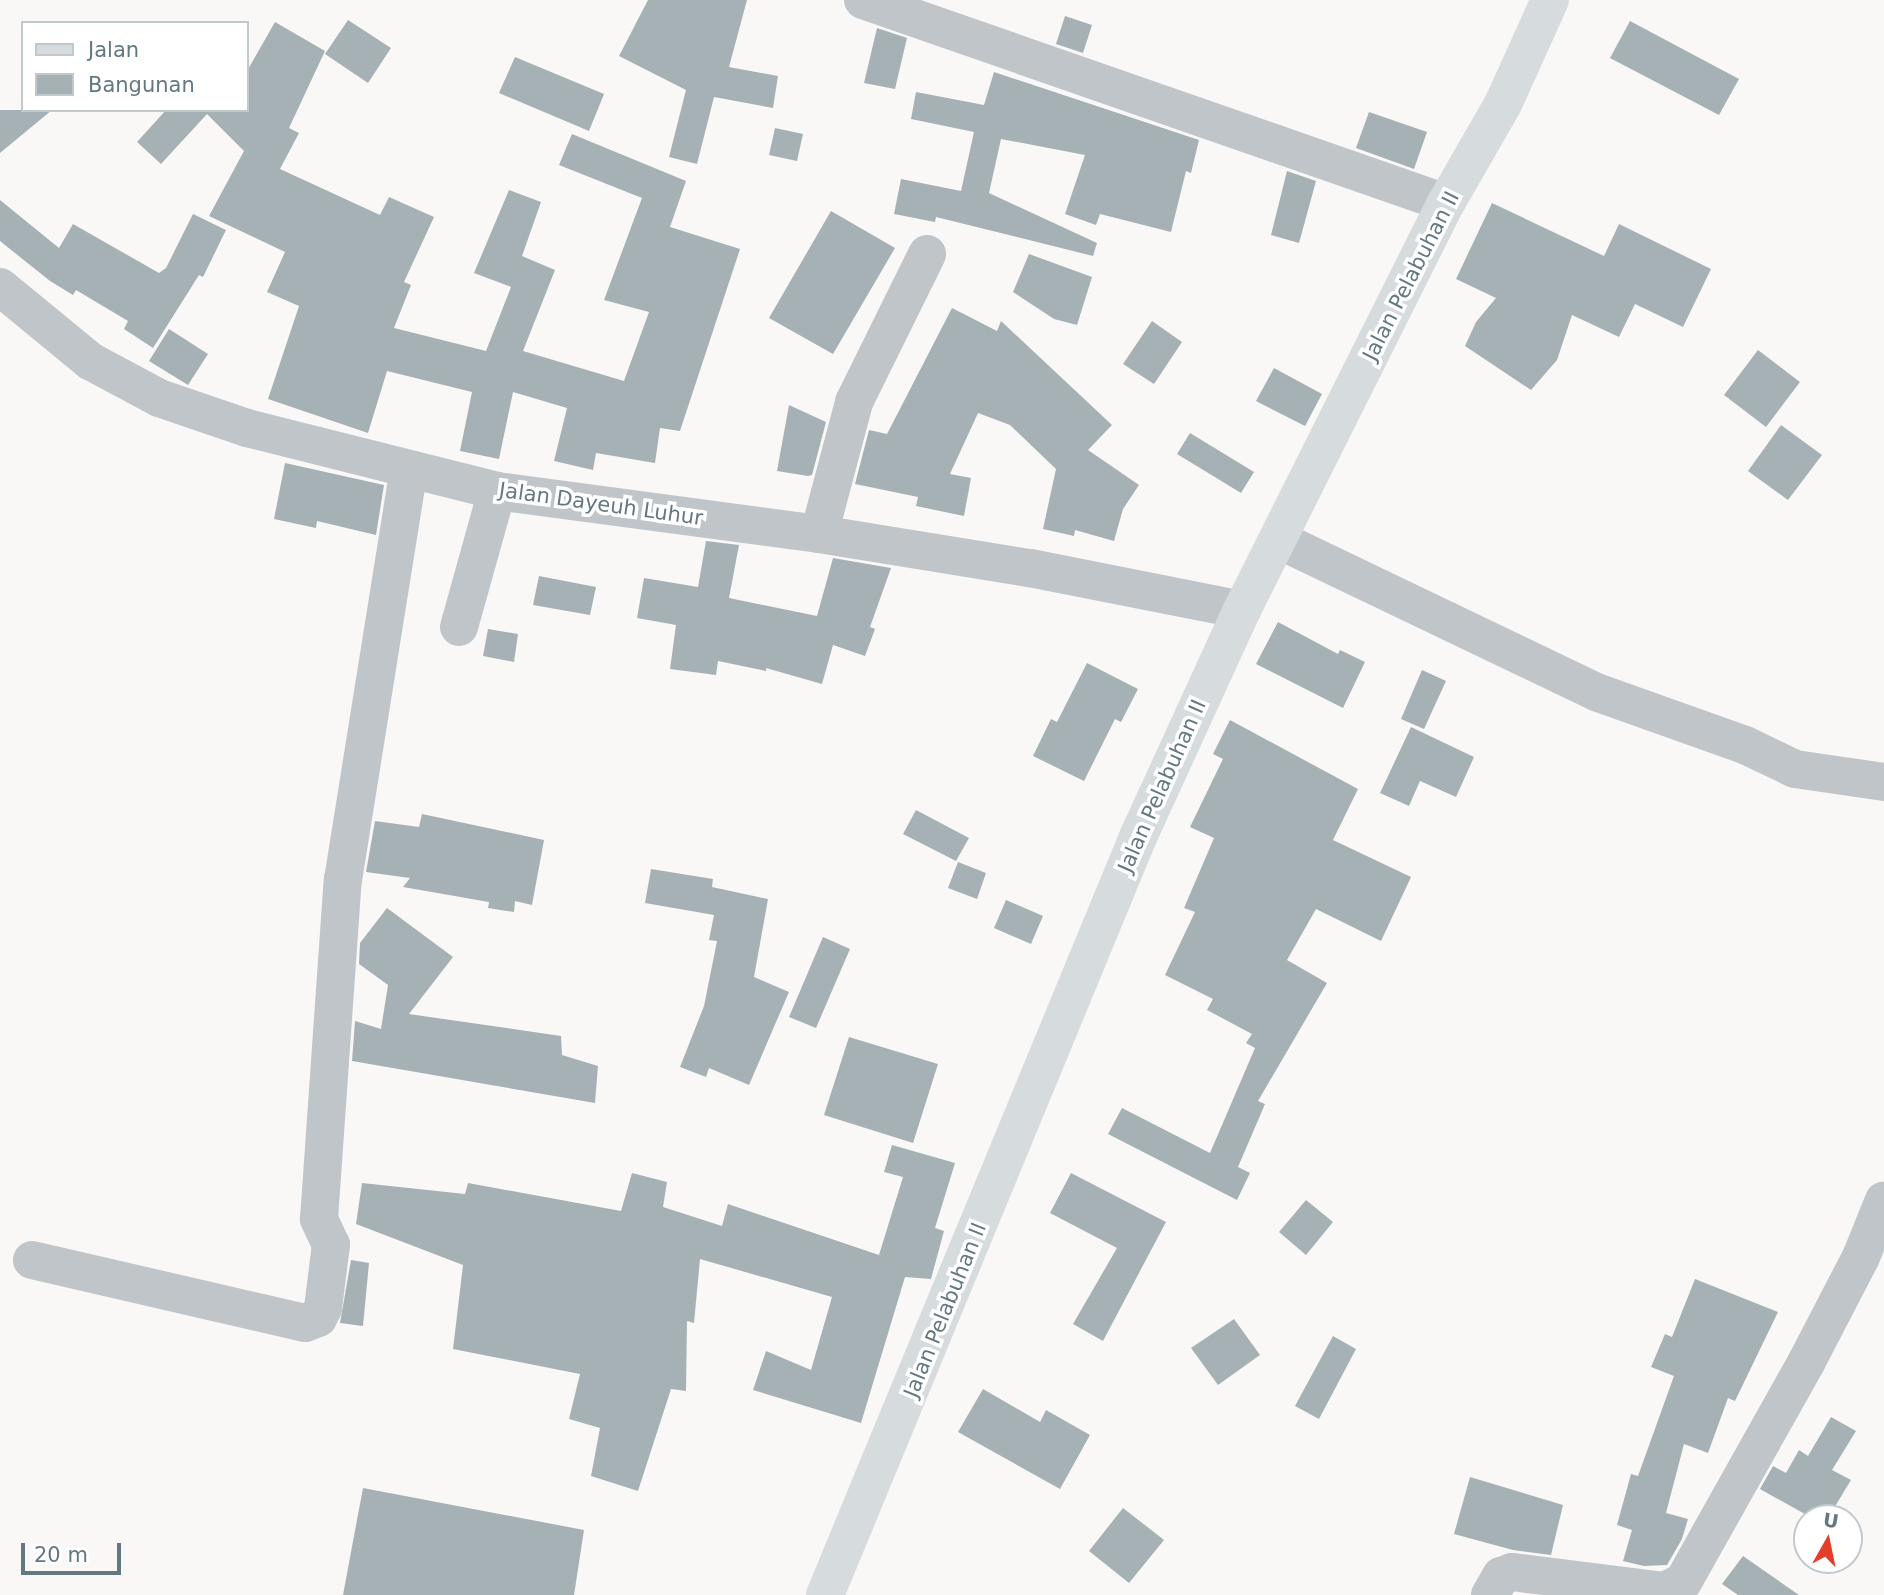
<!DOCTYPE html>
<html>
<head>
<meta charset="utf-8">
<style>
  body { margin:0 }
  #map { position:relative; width:1884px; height:1595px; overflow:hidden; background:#f9f8f6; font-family:"DejaVu Sans",sans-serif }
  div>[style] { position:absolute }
  .building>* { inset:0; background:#a6b1b5 }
  .minor>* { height:38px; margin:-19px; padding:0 19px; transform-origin:19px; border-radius:19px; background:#bfc5c8 }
  .tertiary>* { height:38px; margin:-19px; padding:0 19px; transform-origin:19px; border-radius:19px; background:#bfc5c8 }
  .secondary>* { height:38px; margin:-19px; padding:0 19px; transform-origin:19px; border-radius:19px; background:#d6dbde }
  span { translate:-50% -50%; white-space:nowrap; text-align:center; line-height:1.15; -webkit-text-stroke:7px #fff; paint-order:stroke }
  .street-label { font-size:21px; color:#637881 }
  .legend { position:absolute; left:21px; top:21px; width:228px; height:91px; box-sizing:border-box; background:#fff; border:2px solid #c1c9cd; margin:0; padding:9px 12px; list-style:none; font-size:21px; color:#637881 }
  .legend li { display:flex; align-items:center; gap:14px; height:35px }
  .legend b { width:35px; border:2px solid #c1c9cd }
  .north { position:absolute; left:1793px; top:1504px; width:70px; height:70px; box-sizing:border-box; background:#fff; border:2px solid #c1c9cd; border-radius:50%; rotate:9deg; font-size:19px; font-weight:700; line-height:28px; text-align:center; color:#637881 }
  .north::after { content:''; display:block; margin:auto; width:24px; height:32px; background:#e43d2a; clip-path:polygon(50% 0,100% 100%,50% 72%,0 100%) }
  .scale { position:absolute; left:21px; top:1543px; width:100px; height:32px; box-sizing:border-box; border:4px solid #637881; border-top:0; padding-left:9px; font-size:21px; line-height:24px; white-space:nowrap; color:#637881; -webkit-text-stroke:5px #fff; paint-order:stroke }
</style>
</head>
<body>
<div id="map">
  <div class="building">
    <i style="clip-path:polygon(648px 0,747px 0,729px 67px,778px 76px,773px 108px,714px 97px,697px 164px,669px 157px,686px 90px,619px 56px)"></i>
    <i style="clip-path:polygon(1065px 16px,1092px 25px,1083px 53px,1056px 44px)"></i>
    <i style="clip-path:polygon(348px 20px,391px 48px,368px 83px,325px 54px)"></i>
    <i style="clip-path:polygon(1630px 21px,1739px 79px,1719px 115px,1610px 58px)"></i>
    <i style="clip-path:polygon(275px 22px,325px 51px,289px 128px,299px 133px,280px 169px,380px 215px,389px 197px,434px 217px,404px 282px,411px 285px,394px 328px,486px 351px,511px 287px,474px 273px,509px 190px,541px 202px,522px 256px,555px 270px,523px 351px,624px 381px,649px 312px,604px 300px,642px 198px,559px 165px,572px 134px,686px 181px,670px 227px,740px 249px,680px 431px,660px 428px,655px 463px,596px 453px,593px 470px,554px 461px,567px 408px,513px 392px,499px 459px,460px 451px,472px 392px,387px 371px,368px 433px,268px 399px,299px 306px,267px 292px,285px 252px,209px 216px,244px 151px,207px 114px,161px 164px,137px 142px,166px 110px,247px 110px,247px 71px)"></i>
    <i style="clip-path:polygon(877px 28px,907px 38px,895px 89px,864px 83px)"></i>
    <i style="clip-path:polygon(515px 57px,604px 94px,589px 131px,499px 93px)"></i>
    <i style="clip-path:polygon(994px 72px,1199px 140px,1191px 173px,1186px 171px,1171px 232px,1100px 214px,1096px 225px,1065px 214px,1085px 155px,1001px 139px,989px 193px,1097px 243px,1093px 256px,936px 217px,935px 222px,894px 214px,901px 179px,961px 191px,974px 132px,911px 119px,916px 92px,984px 105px)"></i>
    <i style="clip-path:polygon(0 110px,52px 110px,0 153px)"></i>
    <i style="clip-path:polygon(1369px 112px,1427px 132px,1414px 169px,1356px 148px)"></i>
    <i style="clip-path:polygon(775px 128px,803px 134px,797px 161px,769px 155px)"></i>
    <i style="clip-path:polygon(1287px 171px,1316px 181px,1299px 243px,1271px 235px)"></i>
    <i style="clip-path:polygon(0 200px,59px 248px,73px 224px,159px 273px,166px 268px,193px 214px,226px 230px,203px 277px,199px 275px,153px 348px,124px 329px,128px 321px,76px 290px,73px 295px,50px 281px,0 241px)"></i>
    <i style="clip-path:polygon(1492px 203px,1604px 256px,1619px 224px,1711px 269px,1683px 327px,1635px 304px,1619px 337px,1572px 315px,1557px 360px,1531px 390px,1465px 346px,1476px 322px,1496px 298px,1456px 279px)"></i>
    <i style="clip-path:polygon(831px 211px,895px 248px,833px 354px,769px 318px)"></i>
    <i style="clip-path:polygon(1029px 254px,1092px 277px,1077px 325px,1054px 319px,1013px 292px)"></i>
    <i style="clip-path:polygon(952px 308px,997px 331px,1001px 321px,1112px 425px,1088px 450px,1139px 485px,1123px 509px,1114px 541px,1075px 530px,1074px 536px,1043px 529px,1056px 469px,1010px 425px,978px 413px,950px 474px,971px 478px,964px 516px,916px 506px,918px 497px,855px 484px,869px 430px,887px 434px)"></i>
    <i style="clip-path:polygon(1152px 321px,1182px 342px,1154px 384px,1123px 364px)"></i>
    <i style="clip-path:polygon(169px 329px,208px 354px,188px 385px,149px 361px)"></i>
    <i style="clip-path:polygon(1758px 350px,1800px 382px,1766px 427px,1724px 395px)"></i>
    <i style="clip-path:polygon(1274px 368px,1322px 394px,1305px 426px,1256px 401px)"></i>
    <i style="clip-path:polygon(789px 405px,826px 422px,812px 475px,808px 476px,777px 471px)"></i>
    <i style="clip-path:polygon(1781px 425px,1822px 455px,1788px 500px,1748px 471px)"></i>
    <i style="clip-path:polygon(1190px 433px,1254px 472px,1241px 493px,1177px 454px)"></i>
    <i style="clip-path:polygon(285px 463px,384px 485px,376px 535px,317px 521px,316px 528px,274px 519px)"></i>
    <i style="clip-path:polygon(706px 541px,739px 545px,729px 598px,817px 616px,833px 558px,891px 568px,870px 627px,875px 629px,865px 656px,833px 645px,822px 684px,766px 668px,766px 671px,718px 661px,716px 675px,670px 669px,676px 625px,637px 618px,644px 578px,698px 587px)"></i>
    <i style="clip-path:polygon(539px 576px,596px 587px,590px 615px,533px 605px)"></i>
    <i style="clip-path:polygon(1278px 622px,1338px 654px,1340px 650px,1365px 662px,1343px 708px,1256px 664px)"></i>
    <i style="clip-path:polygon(488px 629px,518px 634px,514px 662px,483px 656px)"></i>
    <i style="clip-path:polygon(1087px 663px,1138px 689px,1121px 722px,1115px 719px,1084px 781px,1033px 756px,1051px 719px,1057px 722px)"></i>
    <i style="clip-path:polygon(1422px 670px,1446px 681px,1424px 729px,1401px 719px)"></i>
    <i style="clip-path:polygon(1230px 720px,1358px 789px,1333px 840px,1411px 877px,1381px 941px,1316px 909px,1287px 960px,1327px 983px,1258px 1101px,1265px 1104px,1238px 1167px,1250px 1173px,1237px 1200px,1108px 1134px,1122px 1108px,1210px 1153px,1255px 1048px,1246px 1043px,1252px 1034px,1207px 1010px,1213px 999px,1165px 975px,1195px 912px,1184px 908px,1214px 838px,1190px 827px,1223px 759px,1213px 754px)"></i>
    <i style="clip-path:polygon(1411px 727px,1474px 757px,1456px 797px,1420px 781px,1409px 806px,1380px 793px)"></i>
    <i style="clip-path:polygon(916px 810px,969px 838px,956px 861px,903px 834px)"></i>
    <i style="clip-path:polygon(422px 814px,544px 840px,532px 905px,515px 901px,514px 912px,488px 908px,489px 902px,403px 887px,410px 878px,366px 872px,375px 821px,419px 827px)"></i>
    <i style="clip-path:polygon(958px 862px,986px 873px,977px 899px,948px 888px)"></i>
    <i style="clip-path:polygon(651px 869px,713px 879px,712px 887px,768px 899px,754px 977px,789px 992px,749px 1085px,709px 1068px,706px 1077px,680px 1067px,704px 1006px,717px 941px,709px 940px,714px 915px,645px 903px)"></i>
    <i style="clip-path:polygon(1006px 900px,1043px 916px,1031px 944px,994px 928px)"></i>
    <i style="clip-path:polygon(387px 908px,453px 957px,409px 1014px,561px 1036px,562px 1055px,598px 1066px,595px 1103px,352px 1061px,355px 1021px,381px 1029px,388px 985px,359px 964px,360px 943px)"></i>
    <i style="clip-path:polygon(823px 937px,850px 949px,816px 1028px,789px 1017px)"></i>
    <i style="clip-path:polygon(849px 1037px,938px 1064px,913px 1143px,824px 1115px)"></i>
    <i style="clip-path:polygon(892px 1145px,955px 1163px,935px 1228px,944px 1231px,931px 1279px,905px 1277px,861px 1423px,753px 1390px,766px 1351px,811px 1370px,832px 1297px,700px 1259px,694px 1323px,687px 1321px,686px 1391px,671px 1389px,638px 1491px,591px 1476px,600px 1428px,569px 1419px,580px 1374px,453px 1349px,463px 1265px,356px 1224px,362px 1183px,465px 1194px,468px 1183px,621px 1211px,632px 1173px,667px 1182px,663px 1207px,722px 1226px,728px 1204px,879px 1255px,903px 1177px,884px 1172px)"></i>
    <i style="clip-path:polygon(1071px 1173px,1166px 1222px,1103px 1341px,1073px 1324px,1117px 1248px,1050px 1213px)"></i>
    <i style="clip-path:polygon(1306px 1200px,1333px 1222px,1306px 1255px,1279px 1232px)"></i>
    <i style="clip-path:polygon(351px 1260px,369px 1263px,363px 1326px,340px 1323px)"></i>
    <i style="clip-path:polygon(1695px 1279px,1778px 1312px,1735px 1401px,1728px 1398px,1708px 1453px,1684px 1444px,1666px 1513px,1688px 1519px,1682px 1539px,1667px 1565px,1644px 1566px,1623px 1561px,1632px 1530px,1617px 1525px,1631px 1474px,1638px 1476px,1674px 1376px,1651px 1367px,1665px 1334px,1672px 1337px)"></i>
    <i style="clip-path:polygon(1234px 1319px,1260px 1355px,1218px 1385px,1191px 1348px)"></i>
    <i style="clip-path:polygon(1333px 1336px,1356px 1349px,1319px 1419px,1295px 1406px)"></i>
    <i style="clip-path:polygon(983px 1389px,1040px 1422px,1046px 1410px,1090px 1435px,1060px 1489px,958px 1432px)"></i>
    <i style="clip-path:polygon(1831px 1417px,1856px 1431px,1832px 1470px,1851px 1480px,1828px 1518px,1812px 1518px,1760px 1489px,1773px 1466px,1786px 1473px,1799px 1450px,1808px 1456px)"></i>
    <i style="clip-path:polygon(1470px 1477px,1563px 1505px,1551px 1555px,1513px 1550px,1454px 1534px)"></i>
    <i style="clip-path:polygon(363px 1488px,584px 1530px,574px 1595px,343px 1595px)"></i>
    <i style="clip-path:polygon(1123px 1508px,1164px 1540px,1129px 1583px,1089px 1551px)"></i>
    <i style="clip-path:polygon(1743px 1556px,1799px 1595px,1738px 1595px,1722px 1584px)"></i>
  </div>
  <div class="minor">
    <i style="left:863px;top:0;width:617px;rotate:19.2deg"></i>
    <i style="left:819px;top:534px;width:137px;rotate:-75.1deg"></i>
    <i style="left:854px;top:402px;width:165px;rotate:-63.7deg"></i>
    <i style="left:1279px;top:540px;width:352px;rotate:25.6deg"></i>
    <i style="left:1596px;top:692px;width:158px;rotate:19.6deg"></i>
    <i style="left:1745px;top:745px;width:55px;rotate:25.6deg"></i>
    <i style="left:1795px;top:769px;width:90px;rotate:8.3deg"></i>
    <i style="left:459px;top:627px;width:141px;rotate:-74.4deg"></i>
    <i style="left:32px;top:1260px;width:280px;rotate:13deg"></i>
    <i style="left:305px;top:1323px;width:14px;rotate:-21deg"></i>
    <i style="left:318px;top:1318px;width:11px;rotate:-63deg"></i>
    <i style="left:323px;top:1308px;width:64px;rotate:-82.8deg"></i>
    <i style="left:331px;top:1245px;width:29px;rotate:-115deg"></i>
    <i style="left:319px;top:1219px;width:340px;rotate:-86deg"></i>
    <i style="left:343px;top:880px;width:416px;rotate:-80.9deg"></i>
    <i style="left:1490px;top:1595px;width:22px;rotate:-60deg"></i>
    <i style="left:1501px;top:1576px;width:12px;rotate:-20deg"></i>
    <i style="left:1512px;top:1572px;width:154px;rotate:7.1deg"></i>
    <i style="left:1665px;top:1591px;width:20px;rotate:-27deg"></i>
    <i style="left:1683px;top:1582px;width:253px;rotate:-60.7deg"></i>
    <i style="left:1807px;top:1361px;width:117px;rotate:-62.6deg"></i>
    <i style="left:1861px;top:1257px;width:61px;rotate:-68deg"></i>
  </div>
  <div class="tertiary">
    <i style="left:0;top:287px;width:117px;rotate:39.4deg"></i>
    <i style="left:90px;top:361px;width:78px;rotate:28.2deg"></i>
    <i style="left:159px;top:398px;width:93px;rotate:18.8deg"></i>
    <i style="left:247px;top:428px;width:258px;rotate:14.1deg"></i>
    <i style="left:497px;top:491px;width:325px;rotate:7.6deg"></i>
    <i style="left:819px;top:534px;width:214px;rotate:9.2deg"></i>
    <i style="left:1030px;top:568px;width:216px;rotate:11.2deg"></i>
  </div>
  <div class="secondary">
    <i style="left:825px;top:1595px;width:820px;rotate:-67.56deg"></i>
    <i style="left:1138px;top:837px;width:250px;rotate:-65.4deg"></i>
    <i style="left:1242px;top:610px;width:455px;rotate:-63.4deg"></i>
    <i style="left:1446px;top:203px;width:114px;rotate:-60.1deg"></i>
    <i style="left:1503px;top:104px;width:114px;rotate:-65.7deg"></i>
  </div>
  <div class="street-label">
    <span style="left:1411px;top:276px;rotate:-63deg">Jalan Pelabuhan II</span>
    <span style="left:601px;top:504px;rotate:8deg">Jalan Dayeuh Luhur</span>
    <span style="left:1162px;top:786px;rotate:-66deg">Jalan Pelabuhan II</span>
    <span style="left:945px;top:1310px;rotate:-68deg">Jalan Pelabuhan II</span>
  </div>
  <ul class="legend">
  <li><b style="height:9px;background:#d6dbde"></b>Jalan</li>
  <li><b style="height:19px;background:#a6b1b5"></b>Bangunan</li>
  </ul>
  <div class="north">U</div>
  <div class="scale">20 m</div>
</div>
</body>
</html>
